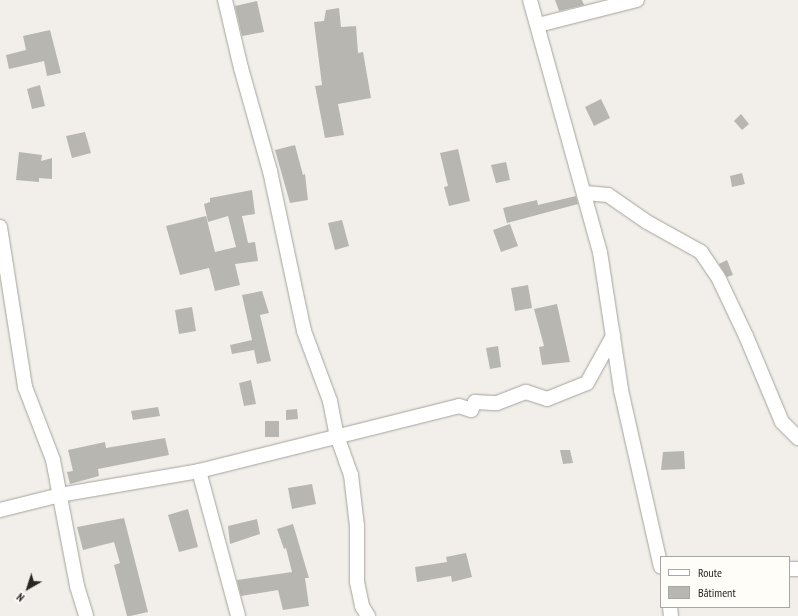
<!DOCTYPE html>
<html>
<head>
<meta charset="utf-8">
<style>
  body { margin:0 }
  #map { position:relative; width:798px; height:616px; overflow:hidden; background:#f2efea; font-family:"PT Sans Narrow",sans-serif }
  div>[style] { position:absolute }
  .building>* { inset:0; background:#b8b6b1 }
  .roads { filter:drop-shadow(0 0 1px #a5a29d) drop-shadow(0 0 1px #a5a29d) }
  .minor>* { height:14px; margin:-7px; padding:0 7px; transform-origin:7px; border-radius:7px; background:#fff }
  span { translate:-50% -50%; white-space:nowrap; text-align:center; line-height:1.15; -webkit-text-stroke:4px #fffdf8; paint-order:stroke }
  .legend { position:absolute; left:660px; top:556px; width:130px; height:52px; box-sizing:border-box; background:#fffdf8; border:1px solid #a9a7a3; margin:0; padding:5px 7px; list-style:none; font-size:12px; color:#272624 }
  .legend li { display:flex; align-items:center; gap:8px; height:20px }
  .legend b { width:20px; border:1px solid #a9a7a3 }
  .north { position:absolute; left:8px; top:568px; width:40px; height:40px; -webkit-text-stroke:3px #fffdf8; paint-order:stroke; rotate:219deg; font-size:11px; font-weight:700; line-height:16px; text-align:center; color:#272624 }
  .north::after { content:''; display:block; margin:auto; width:14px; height:18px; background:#272624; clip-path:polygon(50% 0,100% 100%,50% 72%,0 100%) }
</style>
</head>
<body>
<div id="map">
  <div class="building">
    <i style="clip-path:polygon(555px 0,582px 0,584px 5px,559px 11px)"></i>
    <i style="clip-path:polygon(257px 1px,264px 32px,242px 36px,235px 6px)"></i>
    <i style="clip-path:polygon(339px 8px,341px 27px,356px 26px,358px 53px,363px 52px,371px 98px,338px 104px,344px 135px,325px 138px,315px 86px,322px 85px,314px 22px,324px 21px,326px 10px)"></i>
    <i style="clip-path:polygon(50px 30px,61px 73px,47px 76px,44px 61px,9px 69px,6px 55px,26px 50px,23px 36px)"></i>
    <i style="clip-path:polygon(40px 85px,45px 106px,32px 109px,27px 89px)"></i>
    <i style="clip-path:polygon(601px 99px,610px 118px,594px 126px,585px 107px)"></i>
    <i style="clip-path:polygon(741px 114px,749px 124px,742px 130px,734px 121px)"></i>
    <i style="clip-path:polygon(85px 132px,91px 153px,72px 158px,66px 136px)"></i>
    <i style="clip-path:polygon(295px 145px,303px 175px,305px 174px,308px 200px,290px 203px,275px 150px)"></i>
    <i style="clip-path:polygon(458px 149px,470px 201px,449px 206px,444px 187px,448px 186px,440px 153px)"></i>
    <i style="clip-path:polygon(19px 152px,42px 155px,41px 161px,52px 158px,52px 179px,39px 178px,39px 182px,16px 180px)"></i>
    <i style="clip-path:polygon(506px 162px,510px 180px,496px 183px,491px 165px)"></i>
    <i style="clip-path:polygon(742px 173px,745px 184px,732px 187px,730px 176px)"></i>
    <i style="clip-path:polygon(252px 190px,255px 214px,242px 216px,248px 243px,255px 242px,258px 261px,235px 264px,240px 285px,215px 291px,209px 268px,180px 275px,166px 226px,206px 216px,215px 252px,236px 247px,228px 216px,208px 222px,204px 204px,210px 202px,210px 198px)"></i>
    <i style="clip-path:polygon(576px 196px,578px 204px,507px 223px,503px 208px,537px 200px,538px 205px)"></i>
    <i style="clip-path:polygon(342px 220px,349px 246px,335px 250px,328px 223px)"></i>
    <i style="clip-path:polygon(510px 224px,518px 246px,501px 252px,493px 230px)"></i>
    <i style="clip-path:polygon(727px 260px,733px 275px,727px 277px,719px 264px)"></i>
    <i style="clip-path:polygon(528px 285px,532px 308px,515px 311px,511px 288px)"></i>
    <i style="clip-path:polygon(262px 291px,269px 313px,260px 315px,271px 361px,257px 364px,254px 350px,232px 354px,230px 345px,252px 340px,242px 295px)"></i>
    <i style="clip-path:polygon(557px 304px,570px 362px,542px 365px,539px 347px,544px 346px,534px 309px)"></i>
    <i style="clip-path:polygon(192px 307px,196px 331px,179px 334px,175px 310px)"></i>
    <i style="clip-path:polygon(498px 346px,501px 367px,490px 369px,486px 348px)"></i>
    <i style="clip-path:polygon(251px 380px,256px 404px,244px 406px,239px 383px)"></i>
    <i style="clip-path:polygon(158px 407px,160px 416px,133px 420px,131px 411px)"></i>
    <i style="clip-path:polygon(297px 409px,298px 419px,286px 420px,286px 410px)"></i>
    <i style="clip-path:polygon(265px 421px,279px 421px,279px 437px,265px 437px)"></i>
    <i style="clip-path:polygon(165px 438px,169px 455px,98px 469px,99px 476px,70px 484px,67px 472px,73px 471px,68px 450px,105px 442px,106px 448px)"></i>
    <i style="clip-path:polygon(560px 450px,570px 450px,573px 463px,563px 464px)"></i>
    <i style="clip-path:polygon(684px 451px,685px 469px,661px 470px,663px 452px)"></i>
    <i style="clip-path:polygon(312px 484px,316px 504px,292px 509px,288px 488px)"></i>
    <i style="clip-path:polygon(188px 509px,198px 547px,179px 552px,168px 515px)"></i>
    <i style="clip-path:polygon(124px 518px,148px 612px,130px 616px,127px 616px,114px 565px,120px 563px,114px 542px,83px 550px,77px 527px)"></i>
    <i style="clip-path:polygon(257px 519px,260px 534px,230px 544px,228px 526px)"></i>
    <i style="clip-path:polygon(293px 524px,309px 578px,305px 578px,309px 606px,283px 610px,278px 590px,241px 596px,237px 580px,292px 572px,286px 548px,284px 549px,277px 529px)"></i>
    <i style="clip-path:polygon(466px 553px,472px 577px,452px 582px,451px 576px,417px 582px,415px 567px,447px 562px,446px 557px)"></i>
  </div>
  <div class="roads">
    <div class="minor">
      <i style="left:225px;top:0;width:70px;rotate:76.8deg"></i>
      <i style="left:241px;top:68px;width:107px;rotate:74.3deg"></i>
      <i style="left:270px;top:171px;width:164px;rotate:78deg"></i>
      <i style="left:304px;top:331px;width:75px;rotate:69.6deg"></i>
      <i style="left:330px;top:401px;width:36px;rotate:79deg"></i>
      <i style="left:337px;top:436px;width:41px;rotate:70.3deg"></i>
      <i style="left:351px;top:475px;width:51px;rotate:83.3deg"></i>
      <i style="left:357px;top:526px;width:56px;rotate:90deg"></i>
      <i style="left:357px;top:582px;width:25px;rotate:78deg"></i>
      <i style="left:362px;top:606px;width:12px;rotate:59deg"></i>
      <i style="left:530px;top:0;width:262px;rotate:74.5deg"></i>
      <i style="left:600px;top:252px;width:140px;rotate:81.3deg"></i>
      <i style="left:621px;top:390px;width:181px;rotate:77.3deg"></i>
      <i style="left:538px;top:25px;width:102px;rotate:-14.2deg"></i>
      <i style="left:585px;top:193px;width:23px;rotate:5deg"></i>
      <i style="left:608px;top:195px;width:47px;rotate:34.7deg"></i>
      <i style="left:647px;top:222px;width:62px;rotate:29.1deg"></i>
      <i style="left:701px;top:252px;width:30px;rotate:56deg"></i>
      <i style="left:718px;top:277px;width:65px;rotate:64.6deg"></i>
      <i style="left:746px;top:336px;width:93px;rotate:67.3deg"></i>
      <i style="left:782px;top:422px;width:23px;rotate:45deg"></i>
      <i style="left:0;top:227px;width:162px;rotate:81.1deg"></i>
      <i style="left:25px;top:387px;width:78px;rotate:69deg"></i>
      <i style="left:53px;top:460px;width:128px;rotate:79.2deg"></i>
      <i style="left:77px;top:586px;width:31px;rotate:73deg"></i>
      <i style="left:199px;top:471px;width:150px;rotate:74.9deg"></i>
      <i style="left:0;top:510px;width:62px;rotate:-14deg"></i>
      <i style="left:60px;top:495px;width:141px;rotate:-9.8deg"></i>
      <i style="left:199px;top:471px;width:268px;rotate:-14deg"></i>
      <i style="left:459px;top:406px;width:13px;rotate:18deg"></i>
      <i style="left:471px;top:410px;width:9px;rotate:-63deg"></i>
      <i style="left:475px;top:402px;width:22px;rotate:3deg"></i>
      <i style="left:497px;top:403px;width:31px;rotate:-21deg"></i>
      <i style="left:526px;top:392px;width:22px;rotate:18deg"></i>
      <i style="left:547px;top:399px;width:43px;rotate:-21.8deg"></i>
      <i style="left:587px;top:383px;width:54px;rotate:-61deg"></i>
      <i style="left:789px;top:569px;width:9px"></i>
      <i style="left:670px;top:607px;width:9px;rotate:84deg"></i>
    </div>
  </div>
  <ul class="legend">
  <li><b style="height:5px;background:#fff"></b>Route</li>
  <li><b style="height:11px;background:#b8b6b1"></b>Bâtiment</li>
  </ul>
  <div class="north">N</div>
</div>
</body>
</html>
